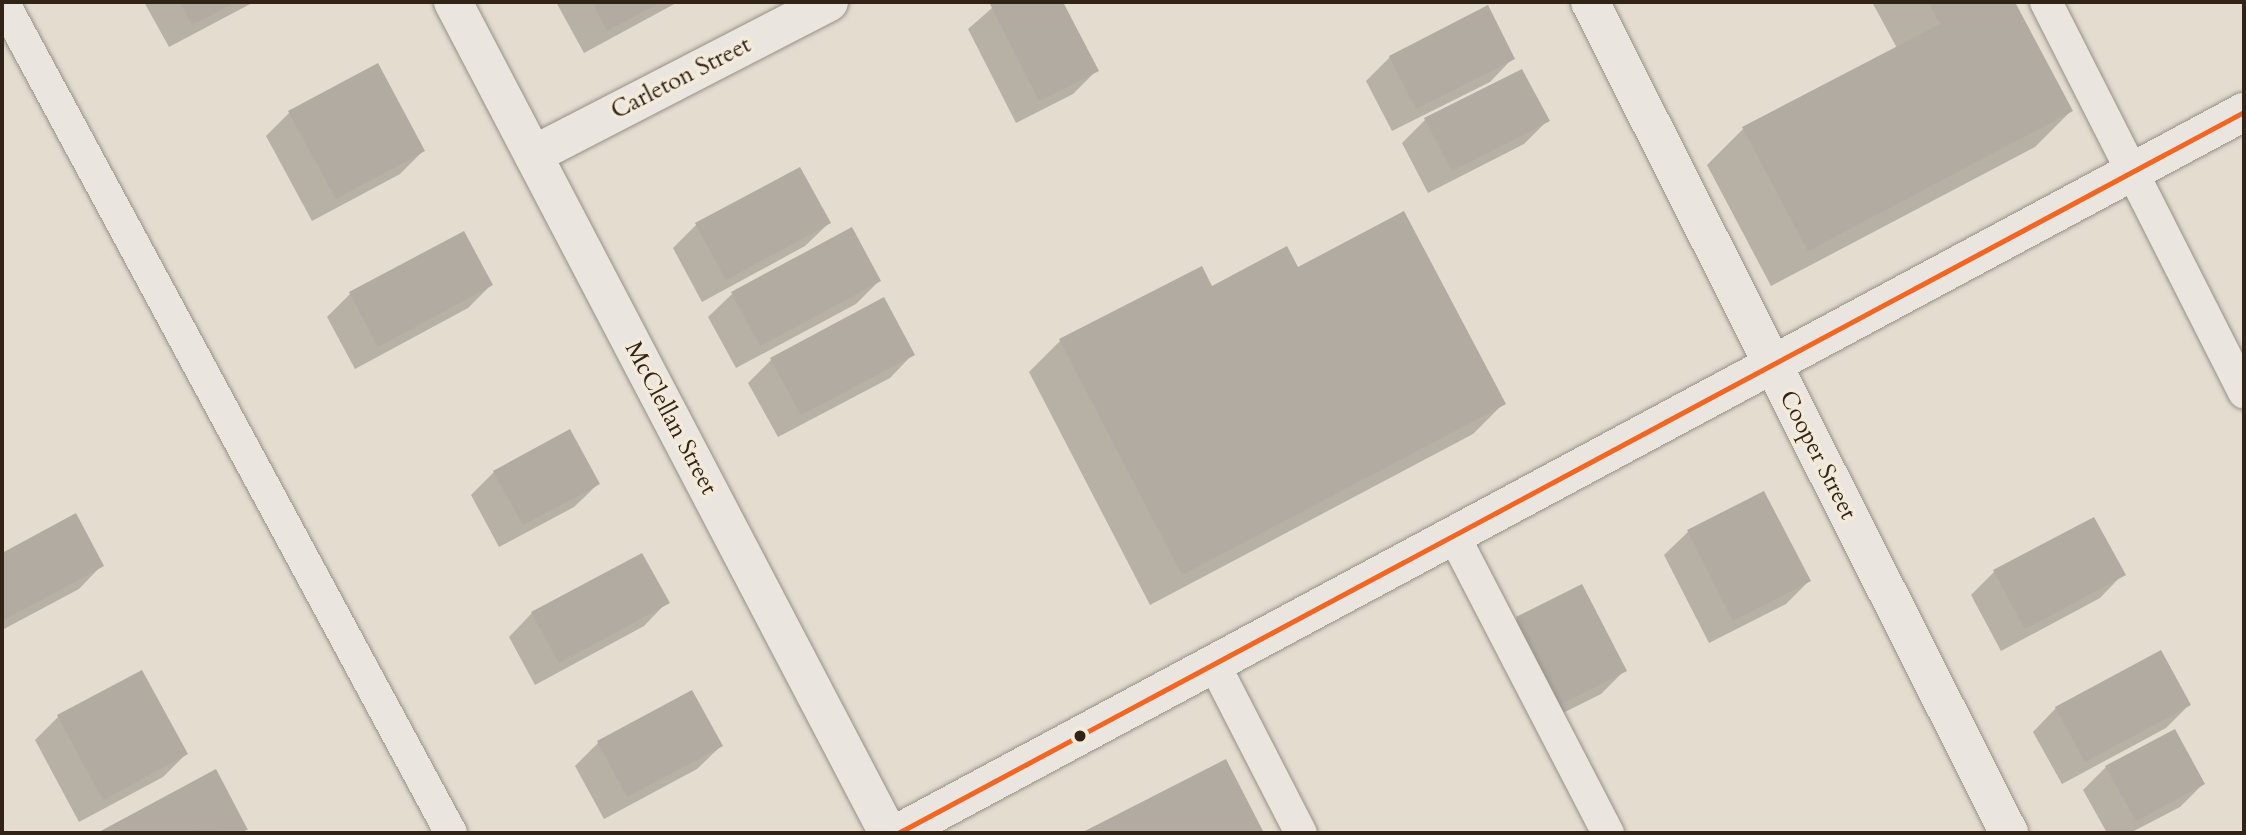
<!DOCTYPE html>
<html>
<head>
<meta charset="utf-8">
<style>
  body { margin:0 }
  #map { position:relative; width:2246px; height:835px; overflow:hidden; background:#e4dccf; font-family:Cardo,serif }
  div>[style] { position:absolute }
  .shadow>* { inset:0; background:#0003 }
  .building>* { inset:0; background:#b1aba2 }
  .roads { filter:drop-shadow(0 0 2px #969087) drop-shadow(0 0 2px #969087) }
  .lane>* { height:32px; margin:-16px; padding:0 16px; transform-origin:16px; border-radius:16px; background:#eae6df }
  .street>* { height:38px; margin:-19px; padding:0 19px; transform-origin:19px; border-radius:19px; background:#eae6df }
  .secondary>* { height:38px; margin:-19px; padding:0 19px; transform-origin:19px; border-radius:19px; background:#eae6df }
  .bus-1>* { height:5px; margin:-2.5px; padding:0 2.5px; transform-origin:2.5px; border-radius:2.5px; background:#f26522 }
  .dots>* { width:19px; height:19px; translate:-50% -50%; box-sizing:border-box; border:4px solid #f3eada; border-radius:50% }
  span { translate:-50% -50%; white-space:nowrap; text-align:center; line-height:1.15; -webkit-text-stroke:7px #f3eada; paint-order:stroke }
  .street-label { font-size:24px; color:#312316 }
  .frame { position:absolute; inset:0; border:4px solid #312316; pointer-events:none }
</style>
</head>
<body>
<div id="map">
  <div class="shadow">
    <i style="clip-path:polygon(144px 2px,254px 2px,169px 47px)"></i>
    <i style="clip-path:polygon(556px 2px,678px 2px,584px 53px)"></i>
    <i style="clip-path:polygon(999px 2px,1061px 2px,1096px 71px,1073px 94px,1016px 123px,968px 29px)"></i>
    <i style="clip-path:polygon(1872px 2px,2013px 2px,2071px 111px,2035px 147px,1771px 286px,1707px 165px,1743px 129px,1897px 48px)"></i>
    <i style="clip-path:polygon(1487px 8px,1513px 58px,1490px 82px,1392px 131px,1366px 81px,1390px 57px)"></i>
    <i style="clip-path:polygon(289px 113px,423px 151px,400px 174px,312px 221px,266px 136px)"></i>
    <i style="clip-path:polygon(1425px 120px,1547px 121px,1524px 144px,1428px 193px,1402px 143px)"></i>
    <i style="clip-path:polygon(829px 223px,805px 246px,702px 302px,673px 248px,696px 225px)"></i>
    <i style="clip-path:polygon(851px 229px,879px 281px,856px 304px,736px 368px,708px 317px,732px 294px)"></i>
    <i style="clip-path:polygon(463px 233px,491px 285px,468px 308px,355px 369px,327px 317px,350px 294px)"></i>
    <i style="clip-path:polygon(1297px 269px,1504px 403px,1473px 434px,1150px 605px,1029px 372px,1060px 341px,1211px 288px)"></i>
    <i style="clip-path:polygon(913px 354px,890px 378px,778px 437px,748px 383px,771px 360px)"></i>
    <i style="clip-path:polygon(494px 472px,598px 484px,574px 507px,499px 547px,471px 495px)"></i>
    <i style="clip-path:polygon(1764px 493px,1809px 581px,1786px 604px,1709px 643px,1664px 555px,1688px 532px)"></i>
    <i style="clip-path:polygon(75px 516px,102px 565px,79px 589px,2px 630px,2px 555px)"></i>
    <i style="clip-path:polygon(1994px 572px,2123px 574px,2100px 598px,2001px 651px,1971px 595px)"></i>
    <i style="clip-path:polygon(667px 602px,644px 626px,535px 685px,509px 637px,532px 613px)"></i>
    <i style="clip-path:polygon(1517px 619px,1625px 670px,1601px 694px,1537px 726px,1494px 642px)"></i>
    <i style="clip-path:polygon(2189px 705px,2166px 728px,2062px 784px,2033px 732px,2056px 708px)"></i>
    <i style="clip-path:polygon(59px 716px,186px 754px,163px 777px,79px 822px,35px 740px)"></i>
    <i style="clip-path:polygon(598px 743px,721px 746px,697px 769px,604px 819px,575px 766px)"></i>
    <i style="clip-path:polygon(1225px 762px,1262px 833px,1085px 833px)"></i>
    <i style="clip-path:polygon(2106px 767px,2203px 784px,2180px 807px,2130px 833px,2107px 833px,2083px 790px)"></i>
    <i style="clip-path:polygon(215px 772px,246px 830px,242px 833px,101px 833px)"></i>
  </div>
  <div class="building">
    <i style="clip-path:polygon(180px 2px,236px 2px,192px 25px)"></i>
    <i style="clip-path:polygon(592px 2px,661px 2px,607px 31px)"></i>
    <i style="clip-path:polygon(995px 2px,1063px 2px,1099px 71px,1039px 101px,990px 4px)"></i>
    <i style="clip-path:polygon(1928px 2px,2015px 2px,2073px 111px,1808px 251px,1742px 127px,1940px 24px)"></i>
    <i style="clip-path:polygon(1488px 5px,1515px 59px,1416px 109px,1389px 56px)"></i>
    <i style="clip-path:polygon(378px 63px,425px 151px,336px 199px,288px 111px)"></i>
    <i style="clip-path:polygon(1522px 69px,1550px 121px,1452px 171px,1424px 118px)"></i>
    <i style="clip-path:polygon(800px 167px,831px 223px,726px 280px,695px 223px)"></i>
    <i style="clip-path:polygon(1404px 211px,1506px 404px,1182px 575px,1059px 339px,1202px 266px,1212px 286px,1287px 246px,1298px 267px)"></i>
    <i style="clip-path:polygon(852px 227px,881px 281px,760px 346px,731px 292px)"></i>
    <i style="clip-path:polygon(464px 231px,493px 285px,378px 347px,349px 292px)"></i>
    <i style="clip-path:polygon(884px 297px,915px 355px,801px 415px,770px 358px)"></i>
    <i style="clip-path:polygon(570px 429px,600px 484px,523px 525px,493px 471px)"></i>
    <i style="clip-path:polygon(1764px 491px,1811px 581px,1733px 621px,1687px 530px)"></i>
    <i style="clip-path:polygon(76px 513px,104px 566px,2px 621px,2px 553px)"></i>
    <i style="clip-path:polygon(2094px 517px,2126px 575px,2025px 629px,1993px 570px)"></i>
    <i style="clip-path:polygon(642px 553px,670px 603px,559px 663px,531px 612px)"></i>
    <i style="clip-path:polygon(1582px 584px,1627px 671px,1561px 704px,1516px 617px)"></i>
    <i style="clip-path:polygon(2161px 650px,2191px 705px,2085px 762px,2055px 707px)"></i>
    <i style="clip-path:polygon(142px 670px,188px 754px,103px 800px,57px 715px)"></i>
    <i style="clip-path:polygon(692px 690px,723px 746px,627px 797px,597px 741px)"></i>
    <i style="clip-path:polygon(2175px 729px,2205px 784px,2136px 821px,2105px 766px)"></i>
    <i style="clip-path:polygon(1226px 759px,1264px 833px,1081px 833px)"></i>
    <i style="clip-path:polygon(216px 769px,248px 830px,97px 833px)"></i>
  </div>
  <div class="roads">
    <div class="lane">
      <i style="left:3px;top:2px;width:944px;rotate:61.67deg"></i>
      <i style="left:2046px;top:2px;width:438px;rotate:63.1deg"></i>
      <i style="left:1454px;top:536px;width:335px;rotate:62.6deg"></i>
      <i style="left:1214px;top:664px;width:190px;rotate:62.8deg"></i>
    </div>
    <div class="street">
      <i style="left:1590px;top:2px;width:931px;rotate:63.24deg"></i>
      <i style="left:533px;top:155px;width:333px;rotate:-27.3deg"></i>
    </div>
    <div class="secondary">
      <i style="left:453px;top:2px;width:938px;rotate:62.37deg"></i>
      <i style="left:898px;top:833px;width:1527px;rotate:-28.18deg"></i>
    </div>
  </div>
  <div class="bus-1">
    <i style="left:898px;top:833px;width:1527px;rotate:-28.18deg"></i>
  </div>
  <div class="dots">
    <i style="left:1080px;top:736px;background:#312316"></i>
  </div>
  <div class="street-label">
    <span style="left:681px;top:78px;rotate:-27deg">Carleton Street</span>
    <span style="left:671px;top:418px;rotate:62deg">McClellan Street</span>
    <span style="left:1818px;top:455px;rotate:63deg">Cooper Street</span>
  </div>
  <div class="frame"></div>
</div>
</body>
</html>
